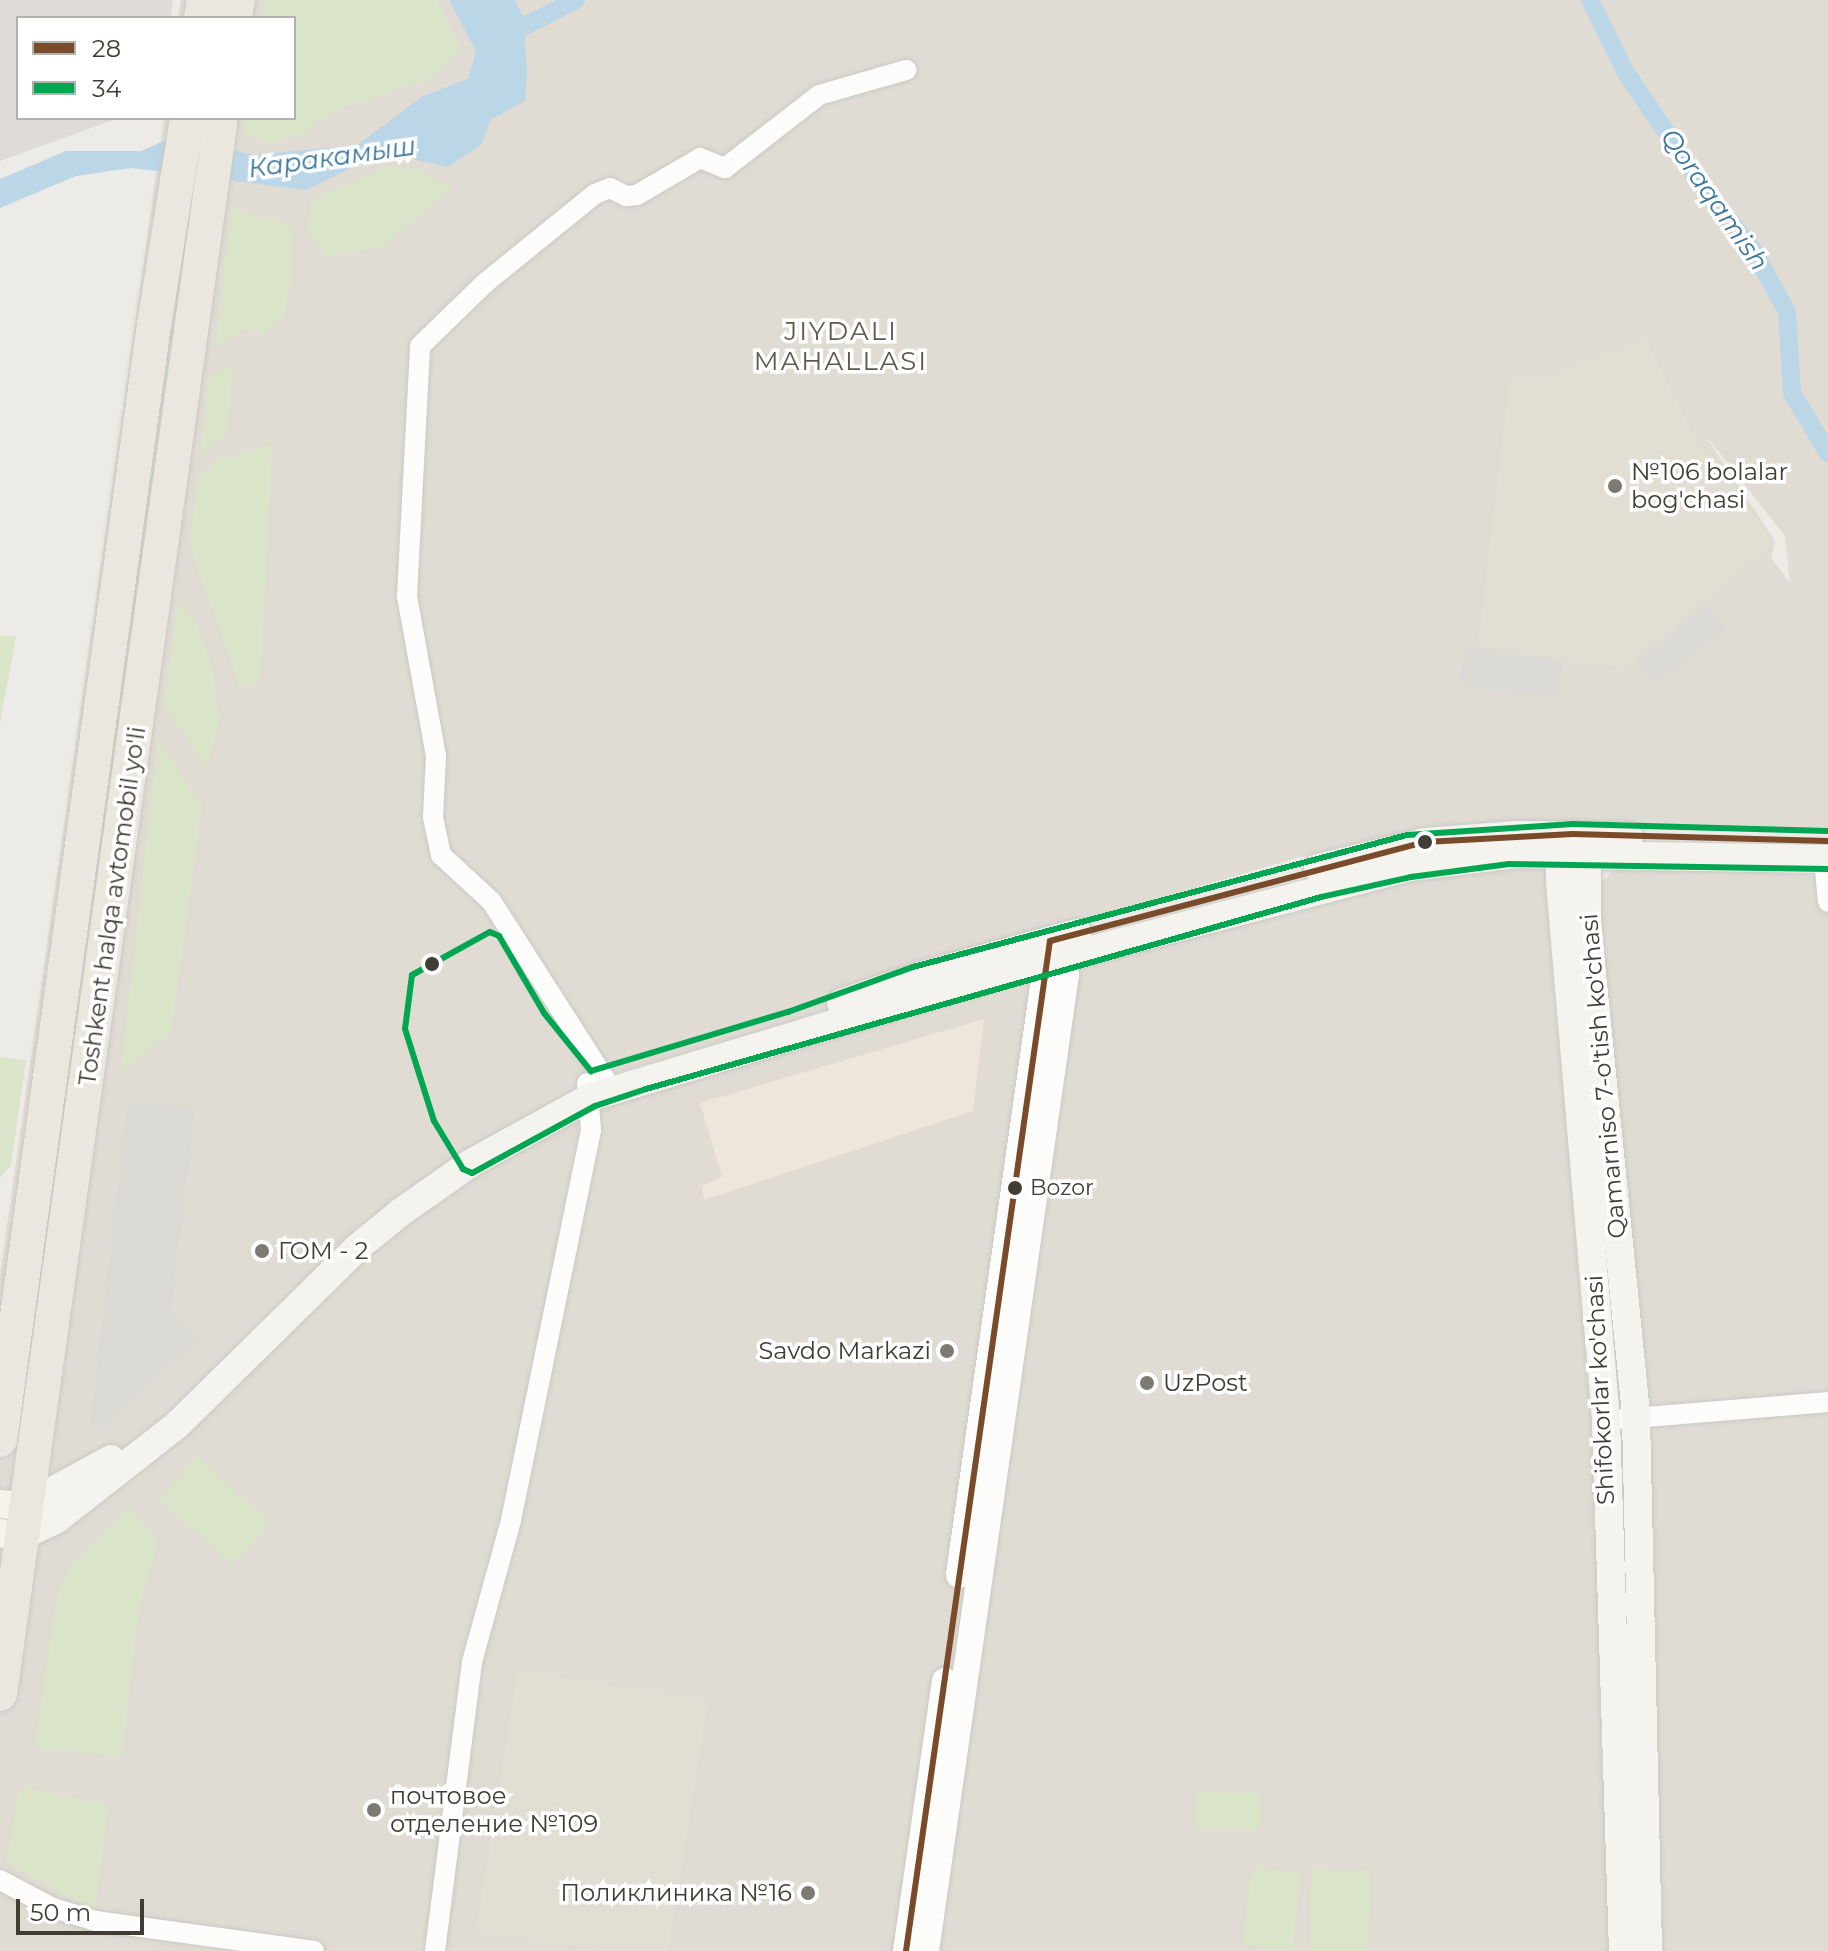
<!DOCTYPE html>
<html>
<head>
<meta charset="utf-8">
<style>
  body { margin:0 }
  #map { position:relative; width:1828px; height:1951px; overflow:hidden; background:#ecebe7; font-family:Montserrat,sans-serif }
  div>[style] { position:absolute }
  .residential>* { inset:0; background:#e0dcd4 }
  .commercial>* { inset:0; background:#eee6da }
  .industrial>* { inset:0; background:#dfdcd8 }
  .education>* { inset:0; background:#e2ded3 }
  .green>* { inset:0; background:#dae4c9 }
  .parking>* { inset:0; background:#dcdad7 }
  .water>* { inset:0; background:#bbd6e6 }
  .canal>* { height:18px; margin:-9px; padding:0 9px; transform-origin:9px; border-radius:9px; background:#bbd6e6 }
  .roads { filter:drop-shadow(0 0 2px #cac9c5) drop-shadow(0 0 2px #cac9c5) }
  .minor>* { height:20px; margin:-10px; padding:0 10px; transform-origin:10px; border-radius:10px; background:#fcfcfb }
  .tertiary>* { height:26px; margin:-13px; padding:0 13px; transform-origin:13px; border-radius:13px; background:#fcfcfb }
  .secondary>* { height:28px; margin:-14px; padding:0 14px; transform-origin:14px; border-radius:14px; background:#f4f3ed }
  .trunk>* { height:34px; margin:-17px; padding:0 17px; transform-origin:17px; border-radius:17px; background:#ece7de }
  .bus-1>* { height:6px; margin:-3px; padding:0 3px; transform-origin:3px; border-radius:3px; background:#7a4b2a }
  .bus-2>* { height:6px; margin:-3px; padding:0 3px; transform-origin:3px; border-radius:3px; background:#00a651 }
  .dots>* { width:22px; height:22px; translate:-50% -50%; box-sizing:border-box; border:4px solid #fff; border-radius:50% }
  span { translate:-50% -50%; white-space:nowrap; text-align:center; line-height:1.15; -webkit-text-stroke:7px #fff; paint-order:stroke }
  .bus-label { font-size:22px; color:#413c34 }
  .left { translate:0 -50%; text-align:left }
  .poi-label { font-size:24px; color:#413c34 }
  .right { translate:-100% -50%; text-align:right }
  .street-label { font-size:24px; color:#413c34 }
  .water-label { font-size:26px; color:#3b769f; font-style:italic }
  .neighbourhood-label { font-size:26px; color:#62594d; letter-spacing:2px }
  .legend { position:absolute; left:16px; top:16px; width:280px; height:104px; box-sizing:border-box; background:#fff; border:2px solid #b3b1ae; margin:0; padding:10px 14px; list-style:none; font-size:24px; color:#413c34 }
  .legend li { display:flex; align-items:center; gap:16px; height:40px }
  .legend b { width:40px; border:2px solid #b3b1ae }
  .scale { position:absolute; left:16px; top:1899px; width:128px; height:36px; box-sizing:border-box; border:4px solid #413c34; border-top:0; padding-left:10px; font-size:24px; line-height:28px; white-space:nowrap; color:#413c34; -webkit-text-stroke:6px #fff; paint-order:stroke }
</style>
</head>
<body>
<div id="map">
  <div class="residential">
    <i style="clip-path:polygon(evenodd,181px 0,1828px 0,1828px 833px,1467px 825px,1412px 832px,1300px 857px,1012px 942px,791px 1022px,605px 1076px,643px 1079px,1424px 876px,1516px 863px,1548px 866px,1606px 1419px,1651px 1416px,1640px 1391px,1595px 899px,1601px 882px,1624px 863px,1828px 876px,1828px 1951px,0 1951px,0 1276px,164px 118px,294px 118px,294px 18px,178px 18px,181px 0,1703px 432px,1785px 536px,1790px 583px,1771px 558px,1775px 541px,1703px 432px)"></i>
  </div>
  <div class="commercial">
    <i style="clip-path:polygon(984px 1019px,973px 1111px,704px 1200px,702px 1186px,722px 1177px,700px 1103px)"></i>
  </div>
  <div class="industrial">
    <i style="clip-path:polygon(0 0,173px 0,171px 18px,18px 18px,18px 118px,119px 118px,0 161px)"></i>
  </div>
  <div class="education">
    <i style="clip-path:polygon(1646px 340px,1690px 429px,1774px 543px,1625px 668px,1478px 643px,1510px 380px,1541px 380px)"></i>
    <i style="clip-path:polygon(518px 1671px,708px 1701px,668px 1951px,603px 1951px,476px 1931px)"></i>
  </div>
  <div class="green">
    <i style="clip-path:polygon(264px 0,437px 0,462px 49px,433px 78px,338px 109px,303px 134px,273px 143px,241px 133px,246px 118px,294px 118px,294px 18px,262px 18px)"></i>
    <i style="clip-path:polygon(388px 166px,421px 171px,452px 187px,384px 246px,326px 257px,308px 234px,311px 200px)"></i>
    <i style="clip-path:polygon(232px 208px,293px 227px,291px 282px,283px 319px,264px 333px,244px 329px,215px 348px)"></i>
    <i style="clip-path:polygon(178px 273px,189px 274px,111px 835px,100px 833px)"></i>
    <i style="clip-path:polygon(233px 365px,227px 432px,200px 455px,209px 378px)"></i>
    <i style="clip-path:polygon(272px 445px,260px 681px,240px 687px,190px 546px,198px 478px,217px 461px)"></i>
    <i style="clip-path:polygon(178px 601px,196px 624px,212px 666px,219px 721px,207px 769px,164px 704px)"></i>
    <i style="clip-path:polygon(0 635px,16px 637px,0 723px)"></i>
    <i style="clip-path:polygon(158px 741px,202px 805px,171px 1033px,121px 1073px)"></i>
    <i style="clip-path:polygon(93px 879px,104px 881px,21px 1482px,10px 1481px)"></i>
    <i style="clip-path:polygon(0 1057px,26px 1060px,11px 1165px,0 1178px)"></i>
    <i style="clip-path:polygon(196px 1456px,271px 1521px,233px 1565px,158px 1500px)"></i>
    <i style="clip-path:polygon(130px 1506px,158px 1542px,139px 1608px,122px 1757px,35px 1746px,57px 1597px,72px 1564px)"></i>
    <i style="clip-path:polygon(20px 1787px,108px 1805px,95px 1910px,6px 1863px)"></i>
    <i style="clip-path:polygon(1197px 1792px,1261px 1793px,1260px 1828px,1196px 1827px)"></i>
    <i style="clip-path:polygon(1252px 1868px,1301px 1873px,1292px 1950px,1243px 1945px)"></i>
    <i style="clip-path:polygon(1312px 1869px,1370px 1870px,1368px 1951px,1310px 1951px)"></i>
  </div>
  <div class="parking">
    <i style="clip-path:polygon(1707px 605px,1726px 628px,1654px 686px,1636px 664px)"></i>
    <i style="clip-path:polygon(1465px 648px,1564px 662px,1557px 699px,1458px 684px)"></i>
    <i style="clip-path:polygon(127px 1101px,196px 1109px,171px 1310px,198px 1339px,105px 1426px,90px 1423px)"></i>
  </div>
  <div class="water">
    <i style="clip-path:polygon(449px 0,515px 0,523px 16px,527px 71px,525px 101px,490px 120px,482px 144px,448px 167px,403px 157px,365px 161px,306px 190px,131px 168px,76px 176px,0 208px,0 179px,66px 151px,141px 151px,172px 137px,254px 155px,357px 145px,423px 96px,468px 79px,476px 51px)"></i>
  </div>
  <div class="canal">
    <i style="left:1590px;top:0;width:79px;rotate:63.8deg"></i>
    <i style="left:1625px;top:71px;width:154px;rotate:56.1deg"></i>
    <i style="left:1711px;top:199px;width:64px;rotate:50.1deg"></i>
    <i style="left:1752px;top:248px;width:73px;rotate:61.3deg"></i>
    <i style="left:1787px;top:312px;width:81px;rotate:86.5deg"></i>
    <i style="left:1792px;top:393px;width:70px;rotate:59deg"></i>
    <i style="left:509px;top:34px;width:75px;rotate:-26.9deg"></i>
  </div>
  <div class="roads">
    <div class="minor">
      <i style="left:1824px;top:859px;width:43px;rotate:84.7deg"></i>
      <i style="left:612px;top:1090px;width:224px;rotate:-122.6deg"></i>
      <i style="left:491px;top:901px;width:68px;rotate:-137.4deg"></i>
      <i style="left:441px;top:855px;width:39px;rotate:-102deg"></i>
      <i style="left:433px;top:817px;width:61px;rotate:-87.2deg"></i>
      <i style="left:436px;top:756px;width:163px;rotate:-100.3deg"></i>
      <i style="left:407px;top:596px;width:250px;rotate:-87deg"></i>
      <i style="left:420px;top:346px;width:91px;rotate:-44.1deg"></i>
      <i style="left:485px;top:283px;width:141px;rotate:-39deg"></i>
      <i style="left:595px;top:194px;width:16px;rotate:-22deg"></i>
      <i style="left:610px;top:188px;width:18px;rotate:27deg"></i>
      <i style="left:626px;top:196px;width:11px;rotate:-5deg"></i>
      <i style="left:637px;top:195px;width:73px;rotate:-30.4deg"></i>
      <i style="left:700px;top:158px;width:27px;rotate:22deg"></i>
      <i style="left:725px;top:168px;width:119px;rotate:-37.8deg"></i>
      <i style="left:819px;top:95px;width:91px;rotate:-16deg"></i>
      <i style="left:1622px;top:1419px;width:207px;rotate:-4.7deg"></i>
      <i style="left:0;top:1880px;width:60px;rotate:27.8deg"></i>
      <i style="left:53px;top:1908px;width:45px;rotate:16.8deg"></i>
      <i style="left:96px;top:1921px;width:220px;rotate:7.8deg"></i>
      <i style="left:435px;top:1951px;width:291px;rotate:-82.7deg"></i>
      <i style="left:472px;top:1662px;width:147px;rotate:-74.6deg"></i>
      <i style="left:511px;top:1520px;width:398px;rotate:-78.4deg"></i>
      <i style="left:591px;top:1130px;width:47px;rotate:-94.9deg"></i>
    </div>
    <div class="tertiary">
      <i style="left:959px;top:1575px;width:636px;rotate:-81.87deg"></i>
      <i style="left:906px;top:1951px;width:273px;rotate:-81.8deg"></i>
      <i style="left:926px;top:1951px;width:986px;rotate:-81.84deg"></i>
      <i style="left:1066px;top:975px;width:17px;rotate:-103deg"></i>
      <i style="left:1062px;top:958px;width:21px;rotate:-125deg"></i>
    </div>
    <div class="secondary">
      <i style="left:1570px;top:838px;width:18px;rotate:124deg"></i>
      <i style="left:1560px;top:853px;width:29px;rotate:90deg"></i>
      <i style="left:1560px;top:882px;width:540px;rotate:85.11deg"></i>
      <i style="left:1606px;top:1420px;width:531px;rotate:88.17deg"></i>
      <i style="left:1576px;top:838px;width:19px;rotate:55deg"></i>
      <i style="left:1587px;top:854px;width:69px;rotate:90deg"></i>
      <i style="left:1587px;top:923px;width:496px;rotate:84.3deg"></i>
      <i style="left:1636px;top:1417px;width:534px;rotate:88.71deg"></i>
      <i style="left:1318px;top:868px;width:110px;rotate:-13.7deg"></i>
      <i style="left:1425px;top:842px;width:91px;rotate:-4.4deg"></i>
      <i style="left:1516px;top:835px;width:113px;rotate:0.5deg"></i>
      <i style="left:841px;top:1003px;width:79px;rotate:-19.1deg"></i>
      <i style="left:916px;top:977px;width:167px;rotate:-15.3deg"></i>
      <i style="left:0;top:1504px;width:25px;rotate:5deg"></i>
      <i style="left:25px;top:1506px;width:98px;rotate:-28.7deg"></i>
      <i style="left:0;top:1533px;width:20px;rotate:11deg"></i>
      <i style="left:20px;top:1537px;width:41px;rotate:-25.9deg"></i>
      <i style="left:57px;top:1519px;width:154px;rotate:-38.1deg"></i>
      <i style="left:178px;top:1424px;width:252px;rotate:-44.5deg"></i>
      <i style="left:358px;top:1247px;width:55px;rotate:-39.1deg"></i>
      <i style="left:401px;top:1212px;width:85px;rotate:-35deg"></i>
      <i style="left:471px;top:1163px;width:137px;rotate:-28.8deg"></i>
      <i style="left:591px;top:1097px;width:426px;rotate:-16.8deg"></i>
      <i style="left:999px;top:974px;width:424px;rotate:-14.6deg"></i>
      <i style="left:1409px;top:867px;width:108px;rotate:-6.9deg"></i>
      <i style="left:1516px;top:854px;width:312px;rotate:0.9deg"></i>
    </div>
    <div class="trunk">
      <i style="left:201px;top:18px;width:18px;rotate:-81deg"></i>
      <i style="left:235px;top:18px;width:18px;rotate:-81deg"></i>
      <i style="left:0;top:1440px;width:1126px;rotate:-82.14deg"></i>
      <i style="left:154px;top:325px;width:210px;rotate:-80.9deg"></i>
      <i style="left:0;top:1694px;width:1591px;rotate:-82.02deg"></i>
    </div>
  </div>
  <div class="bus-1">
    <i style="left:906px;top:1951px;width:1020px;rotate:-81.89deg"></i>
    <i style="left:1050px;top:941px;width:388px;rotate:-14.8deg"></i>
    <i style="left:1425px;top:842px;width:148px;rotate:-3.1deg"></i>
    <i style="left:1573px;top:834px;width:255px;rotate:1.6deg"></i>
  </div>
  <div class="bus-2">
    <i style="left:1828px;top:869px;width:319px;rotate:-179.1deg"></i>
    <i style="left:1509px;top:864px;width:99px;rotate:172.4deg"></i>
    <i style="left:1411px;top:877px;width:92px;rotate:167.5deg"></i>
    <i style="left:1321px;top:897px;width:702px;rotate:164.12deg"></i>
    <i style="left:646px;top:1089px;width:54px;rotate:161.6deg"></i>
    <i style="left:595px;top:1106px;width:140px;rotate:151.4deg"></i>
    <i style="left:472px;top:1173px;width:10px;rotate:-156deg"></i>
    <i style="left:463px;top:1169px;width:56px;rotate:-121.1deg"></i>
    <i style="left:434px;top:1121px;width:96px;rotate:-107.5deg"></i>
    <i style="left:405px;top:1029px;width:54px;rotate:-82.6deg"></i>
    <i style="left:412px;top:975px;width:89px;rotate:-28.9deg"></i>
    <i style="left:490px;top:932px;width:10px;rotate:24deg"></i>
    <i style="left:499px;top:936px;width:89px;rotate:59.7deg"></i>
    <i style="left:544px;top:1013px;width:75px;rotate:51deg"></i>
    <i style="left:591px;top:1071px;width:206px;rotate:-16.7deg"></i>
    <i style="left:788px;top:1012px;width:133px;rotate:-19.8deg"></i>
    <i style="left:913px;top:967px;width:511px;rotate:-14.96deg"></i>
    <i style="left:1407px;top:835px;width:166px;rotate:-3.8deg"></i>
    <i style="left:1573px;top:824px;width:255px;rotate:1.6deg"></i>
  </div>
  <div class="dots">
    <i style="left:1615px;top:486px;background:#7d7973"></i>
    <i style="left:1425px;top:842px;background:#413c34"></i>
    <i style="left:432px;top:964px;background:#413c34"></i>
    <i style="left:1015px;top:1188px;background:#413c34"></i>
    <i style="left:262px;top:1251px;background:#7d7973"></i>
    <i style="left:947px;top:1351px;background:#7d7973"></i>
    <i style="left:1147px;top:1383px;background:#7d7973"></i>
    <i style="left:374px;top:1810px;background:#7d7973"></i>
    <i style="left:808px;top:1893px;background:#7d7973"></i>
  </div>
  <div class="bus-label">
    <span class="left" style="left:1030px;top:1188px">Bozor</span>
  </div>
  <div class="poi-label">
    <span class="left" style="left:1631px;top:486px">№106 bolalar<br>bog'chasi</span>
    <span class="left" style="left:278px;top:1251px">ГОМ - 2</span>
    <span class="right" style="left:931px;top:1351px">Savdo Markazi</span>
    <span class="left" style="left:1163px;top:1383px">UzPost</span>
    <span class="left" style="left:390px;top:1810px">почтовое<br>отделение №109</span>
    <span class="right" style="left:792px;top:1893px">Поликлиника №16</span>
  </div>
  <div class="street-label">
    <span style="left:112px;top:906px;rotate:-82deg">Toshkent halqa avtomobil yo'li</span>
    <span style="left:1603px;top:1076px;rotate:-95deg">Qamarniso 7-o'tish ko'chasi</span>
    <span style="left:1600px;top:1390px;rotate:-93deg">Shifokorlar ko'chasi</span>
  </div>
  <div class="water-label">
    <span style="left:332px;top:158px;rotate:-8deg">Каракамыш</span>
    <span style="left:1714px;top:200px;rotate:55deg">Qoraqamish</span>
  </div>
  <div class="neighbourhood-label">
    <span style="left:841px;top:347px">JIYDALI<br>MAHALLASI</span>
  </div>
  <ul class="legend">
  <li><b style="height:10px;background:#7a4b2a"></b>28</li>
  <li><b style="height:10px;background:#00a651"></b>34</li>
  </ul>
  <div class="scale">50 m</div>
</div>
</body>
</html>
